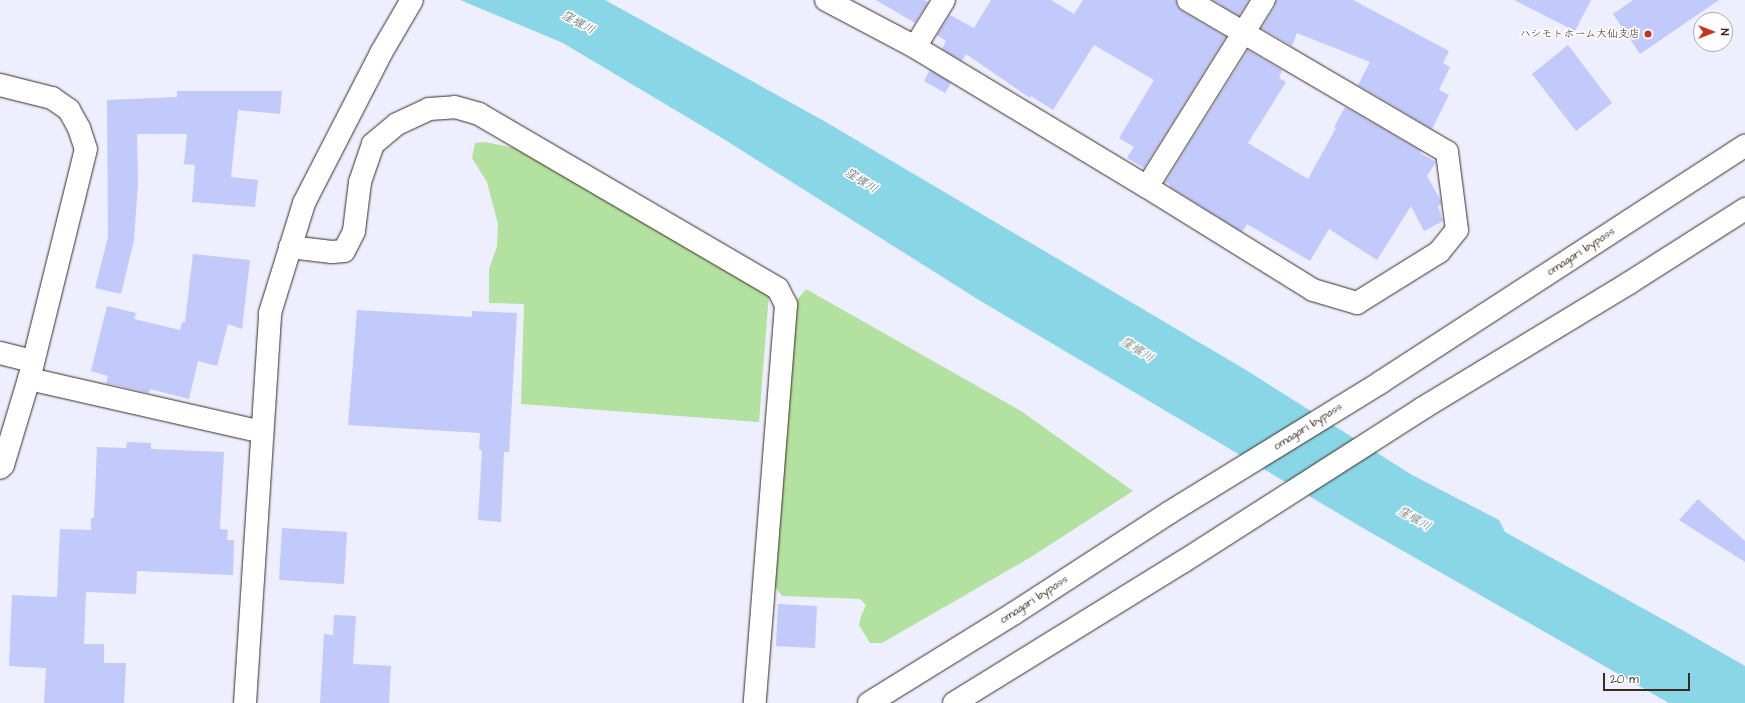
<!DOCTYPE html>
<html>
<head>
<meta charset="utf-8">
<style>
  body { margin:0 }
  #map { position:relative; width:1745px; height:703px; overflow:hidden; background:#edeffe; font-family:"Architects Daughter","Klee One",sans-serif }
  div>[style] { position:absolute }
  .green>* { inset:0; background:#b2e1a0 }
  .water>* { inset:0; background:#88d6e6 }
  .building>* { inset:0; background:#c2c9fb }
  .roads { filter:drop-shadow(0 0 1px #3b2a1e) drop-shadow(0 0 1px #3b2a1e) }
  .minor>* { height:22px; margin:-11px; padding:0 11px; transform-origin:11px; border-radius:11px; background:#fff }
  .highway>* { height:22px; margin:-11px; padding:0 11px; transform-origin:11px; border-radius:11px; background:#fff }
  .dots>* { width:11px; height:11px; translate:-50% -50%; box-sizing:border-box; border:2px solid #fff; border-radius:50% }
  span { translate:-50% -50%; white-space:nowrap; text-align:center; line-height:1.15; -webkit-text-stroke:3.5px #fff; paint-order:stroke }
  .poi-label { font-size:11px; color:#3b2a1e }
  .right { translate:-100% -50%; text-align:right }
  .street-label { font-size:11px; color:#3b2a1e }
  .water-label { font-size:12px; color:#525e5a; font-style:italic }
  .north { position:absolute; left:1693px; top:12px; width:40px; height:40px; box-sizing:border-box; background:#fff; border:1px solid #b1aaa5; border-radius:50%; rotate:90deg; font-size:11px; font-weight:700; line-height:16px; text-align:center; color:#3b2a1e }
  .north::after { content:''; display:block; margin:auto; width:14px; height:18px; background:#c8321e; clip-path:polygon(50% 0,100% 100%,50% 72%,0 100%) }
  .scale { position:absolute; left:1603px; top:673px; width:87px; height:18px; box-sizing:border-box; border:2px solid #3b2a1e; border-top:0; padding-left:5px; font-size:12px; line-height:14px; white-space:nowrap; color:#3b2a1e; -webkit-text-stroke:3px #fff; paint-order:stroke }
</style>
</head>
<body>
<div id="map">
  <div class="green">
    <i style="clip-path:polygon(485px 142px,515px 148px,534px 156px,769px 293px,759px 422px,521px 404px,524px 304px,489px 303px,489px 269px,497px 246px,498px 224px,487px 182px,472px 158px,475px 143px)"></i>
    <i style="clip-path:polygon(806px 289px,1021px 411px,1133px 491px,1031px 557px,882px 643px,870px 643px,859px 625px,861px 616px,866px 605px,860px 599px,782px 596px,774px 585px,796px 301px)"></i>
  </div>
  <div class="water">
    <i style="clip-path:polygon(460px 0,605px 0,824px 121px,1246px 370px,1412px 475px,1499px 520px,1505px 532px,1682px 630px,1745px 666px,1745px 703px,1669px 703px,1363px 528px,979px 300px,722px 138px,563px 43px)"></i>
  </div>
  <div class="building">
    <i style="clip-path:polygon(876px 0,924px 0,928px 2px,915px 23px)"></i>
    <i style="clip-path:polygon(991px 0,1051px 0,1074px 14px,1083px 0,1176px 0,1177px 6px,1182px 11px,1226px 37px,1144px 168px,1127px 158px,1134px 147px,1119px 138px,1154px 80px,1094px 45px,1053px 110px,1031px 96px,1030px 98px,966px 54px,962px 61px,942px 49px,946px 41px,937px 35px,950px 15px,974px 28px)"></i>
    <i style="clip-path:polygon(1213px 0,1249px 0,1239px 16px)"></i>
    <i style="clip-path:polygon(1276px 0,1353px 0,1449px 51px,1443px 63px,1450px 67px,1439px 90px,1449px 95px,1432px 129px,1358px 85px,1370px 62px,1297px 33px,1292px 46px,1261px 28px,1275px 7px)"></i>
    <i style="clip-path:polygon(1514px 0,1591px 0,1575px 31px)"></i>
    <i style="clip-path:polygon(1633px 0,1719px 0,1640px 54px,1613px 14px)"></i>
    <i style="clip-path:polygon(1568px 45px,1612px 103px,1576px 131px,1532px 74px)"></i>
    <i style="clip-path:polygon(1248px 50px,1282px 70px,1279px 78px,1286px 82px,1248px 143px,1308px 179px,1336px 128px,1334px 127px,1345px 107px,1347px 108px,1421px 151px,1420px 153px,1436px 162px,1427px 176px,1441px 201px,1441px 204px,1438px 206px,1443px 221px,1424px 231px,1411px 206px,1377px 260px,1329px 229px,1310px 261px,1247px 224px,1242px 232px,1169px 186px,1170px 185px,1165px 182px)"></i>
    <i style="clip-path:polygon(930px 70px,951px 83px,945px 93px,924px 81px)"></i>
    <i style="clip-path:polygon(177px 91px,282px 91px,280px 114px,238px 110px,231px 177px,258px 180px,255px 207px,192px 202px,195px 165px,184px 164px,187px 134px,137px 134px,138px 183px,134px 240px,121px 294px,95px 288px,108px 237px,107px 100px,177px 97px)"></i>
    <i style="clip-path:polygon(193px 254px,250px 260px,242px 329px,228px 324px,217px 366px,198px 361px,189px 399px,150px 389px,149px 393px,106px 383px,108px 376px,91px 371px,107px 306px,136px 313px,134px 319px,180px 330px,182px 322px,185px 322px)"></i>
    <i style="clip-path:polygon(357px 310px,472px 317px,472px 311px,517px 313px,509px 452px,504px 452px,501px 522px,478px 520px,482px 450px,479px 450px,480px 433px,348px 425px)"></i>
    <i style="clip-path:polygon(127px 442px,151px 443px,151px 449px,224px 452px,220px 529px,228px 530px,227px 540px,234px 540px,233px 575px,137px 571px,136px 594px,86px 592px,84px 644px,104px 644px,104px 663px,126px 663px,124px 703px,44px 703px,46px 668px,9px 666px,12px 595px,57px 597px,60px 529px,91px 530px,91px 518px,94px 518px,97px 447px,126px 448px)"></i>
    <i style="clip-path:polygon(1698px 499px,1745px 541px,1745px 562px,1679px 520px)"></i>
    <i style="clip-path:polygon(282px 528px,347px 532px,344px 584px,279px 580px)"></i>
    <i style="clip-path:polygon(778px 604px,817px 606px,815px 648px,776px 646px)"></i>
    <i style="clip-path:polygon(334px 615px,356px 616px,353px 664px,391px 666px,389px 703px,320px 703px,324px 634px,333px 635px)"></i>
  </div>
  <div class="roads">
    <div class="minor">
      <i style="left:826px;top:0;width:101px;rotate:27.8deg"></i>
      <i style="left:915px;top:47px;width:271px;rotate:31.1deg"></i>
      <i style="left:1147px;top:187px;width:195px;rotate:31.8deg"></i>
      <i style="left:1313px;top:290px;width:46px;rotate:16.5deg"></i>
      <i style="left:1357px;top:303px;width:97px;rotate:-31.9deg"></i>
      <i style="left:1439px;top:252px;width:28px;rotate:-51deg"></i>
      <i style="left:1457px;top:230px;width:79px;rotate:-97.3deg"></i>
      <i style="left:1447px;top:152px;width:300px;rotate:-149.6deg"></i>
      <i style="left:915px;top:47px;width:55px;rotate:-58.3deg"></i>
      <i style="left:0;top:85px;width:54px;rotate:14deg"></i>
      <i style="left:52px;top:98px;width:21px;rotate:35deg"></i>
      <i style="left:69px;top:110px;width:21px;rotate:61deg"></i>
      <i style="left:79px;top:128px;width:22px;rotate:72deg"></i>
      <i style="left:86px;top:149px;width:237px;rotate:103.9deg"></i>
      <i style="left:29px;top:379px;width:90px;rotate:106.8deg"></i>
      <i style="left:3px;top:465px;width:4px;rotate:135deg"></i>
      <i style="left:1147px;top:187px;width:221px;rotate:-58deg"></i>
      <i style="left:290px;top:247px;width:42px;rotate:6.8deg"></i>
      <i style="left:332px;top:252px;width:12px;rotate:-5deg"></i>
      <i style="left:344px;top:251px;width:22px;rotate:-63deg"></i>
      <i style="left:354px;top:231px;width:49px;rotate:-83deg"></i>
      <i style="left:360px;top:182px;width:40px;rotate:-71.1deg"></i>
      <i style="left:373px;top:144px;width:31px;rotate:-40deg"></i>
      <i style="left:397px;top:124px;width:35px;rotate:-25deg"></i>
      <i style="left:429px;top:109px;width:26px;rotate:-4deg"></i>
      <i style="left:455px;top:107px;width:25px;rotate:16deg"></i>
      <i style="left:479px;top:114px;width:346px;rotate:30.3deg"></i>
      <i style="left:778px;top:289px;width:18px;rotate:63deg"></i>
      <i style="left:786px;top:305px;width:399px;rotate:94.5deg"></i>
      <i style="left:0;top:353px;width:34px;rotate:14deg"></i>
      <i style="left:29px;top:379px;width:239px;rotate:12.8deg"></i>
      <i style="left:245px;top:703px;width:391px;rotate:-86.3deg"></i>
      <i style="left:270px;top:313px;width:115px;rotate:-72.8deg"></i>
      <i style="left:304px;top:203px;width:169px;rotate:-62.8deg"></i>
      <i style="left:381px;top:53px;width:61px;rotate:-59.7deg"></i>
    </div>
    <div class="highway">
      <i style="left:869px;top:703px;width:169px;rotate:-31.7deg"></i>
      <i style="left:1013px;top:614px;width:187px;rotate:-33deg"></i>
      <i style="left:1170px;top:512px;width:248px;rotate:-31.6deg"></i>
      <i style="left:1381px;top:382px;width:434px;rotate:-33deg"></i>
      <i style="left:954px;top:703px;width:270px;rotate:-31.7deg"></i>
      <i style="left:1184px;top:561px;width:284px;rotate:-32.6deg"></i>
      <i style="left:1423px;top:408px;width:241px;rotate:-31.2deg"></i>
      <i style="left:1629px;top:283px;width:138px;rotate:-32.5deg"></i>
    </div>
  </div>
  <div class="dots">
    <i style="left:1648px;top:34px;background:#c8321e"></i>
  </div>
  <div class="poi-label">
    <span class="right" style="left:1640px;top:34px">ハシモトホーム大仙支店</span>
  </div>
  <div class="street-label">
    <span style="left:1581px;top:252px;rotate:-33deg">omagari bypass</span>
    <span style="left:1308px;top:427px;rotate:-32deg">omagari bypass</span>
    <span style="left:1034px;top:600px;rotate:-33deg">omagari bypass</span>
  </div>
  <div class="water-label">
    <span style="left:578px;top:23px;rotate:28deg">窪堰川</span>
    <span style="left:861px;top:181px;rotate:32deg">窪堰川</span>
    <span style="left:1137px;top:350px;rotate:32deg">窪堰川</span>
    <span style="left:1414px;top:519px;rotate:30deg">窪堰川</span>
  </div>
  <div class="north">N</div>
  <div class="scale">20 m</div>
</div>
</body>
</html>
